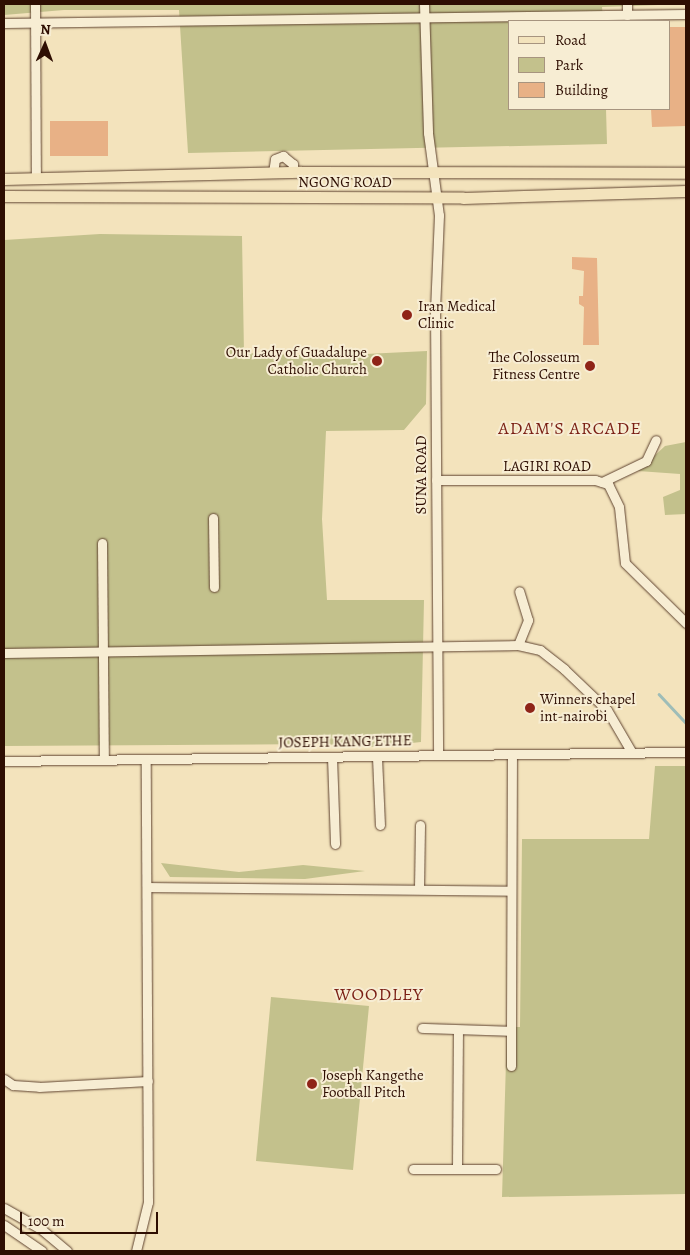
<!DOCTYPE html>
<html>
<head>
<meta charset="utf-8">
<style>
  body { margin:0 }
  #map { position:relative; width:690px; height:1255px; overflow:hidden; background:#f3e3bc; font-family:Alegreya,serif }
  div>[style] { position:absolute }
  .green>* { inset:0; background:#c3c18c }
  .stream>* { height:2.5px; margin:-1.25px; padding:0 1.25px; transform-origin:1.25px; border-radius:1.25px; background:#9ebdb8 }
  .building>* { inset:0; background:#e8b186 }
  .roads { filter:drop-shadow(0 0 1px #5f4330) drop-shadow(0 0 1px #5f4330) }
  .minor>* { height:9px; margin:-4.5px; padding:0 4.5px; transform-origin:4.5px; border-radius:4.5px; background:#f7edd3 }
  .major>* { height:11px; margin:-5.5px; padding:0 5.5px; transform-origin:5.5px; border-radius:5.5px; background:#f3e3bc }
  .dots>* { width:14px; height:14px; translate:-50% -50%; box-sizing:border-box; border:2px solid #f7edd3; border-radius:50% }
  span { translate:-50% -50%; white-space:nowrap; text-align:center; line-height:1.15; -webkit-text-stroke:4px #f7edd3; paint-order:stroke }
  .street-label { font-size:15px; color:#2e0e02 }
  .poi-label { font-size:15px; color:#2e0e02 }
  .left { translate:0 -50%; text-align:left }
  .right { translate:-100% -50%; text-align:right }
  .quarter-label { font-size:18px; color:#7a1f14; letter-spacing:1px }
  .frame { position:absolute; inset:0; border:5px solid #2e0e02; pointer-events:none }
  .legend { position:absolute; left:508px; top:20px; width:162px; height:90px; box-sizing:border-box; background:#f7edd3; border:1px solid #a7947f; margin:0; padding:6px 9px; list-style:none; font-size:15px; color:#2e0e02 }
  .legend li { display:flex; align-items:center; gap:10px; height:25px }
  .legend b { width:25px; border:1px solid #a7947f }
  .north { position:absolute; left:20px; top:20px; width:50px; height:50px; -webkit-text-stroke:4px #f7edd3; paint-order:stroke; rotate:2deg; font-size:14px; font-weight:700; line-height:20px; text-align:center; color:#2e0e02 }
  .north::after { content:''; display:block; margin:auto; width:18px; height:22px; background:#2e0e02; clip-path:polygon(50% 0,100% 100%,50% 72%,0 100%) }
  .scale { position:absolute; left:20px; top:1212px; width:138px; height:22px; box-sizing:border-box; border:2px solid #2e0e02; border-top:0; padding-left:6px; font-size:15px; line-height:18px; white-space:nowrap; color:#2e0e02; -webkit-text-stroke:4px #f7edd3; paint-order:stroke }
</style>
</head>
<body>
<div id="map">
  <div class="green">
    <i style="clip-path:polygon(4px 4px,686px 4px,602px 7px,603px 21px,509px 21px,509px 109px,606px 109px,607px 144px,188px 153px,179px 10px,64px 10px,4px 15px)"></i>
    <i style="clip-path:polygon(100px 234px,242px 236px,244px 353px,325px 356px,427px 351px,426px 404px,404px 430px,326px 431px,322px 519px,327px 600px,424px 600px,421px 742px,373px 747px,320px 744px,4px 746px,4px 240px)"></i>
    <i style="clip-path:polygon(686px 442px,686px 514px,665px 515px,663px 497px,680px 490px,680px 474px,638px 471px,665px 446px)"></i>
    <i style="clip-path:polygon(655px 766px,686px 766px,686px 1194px,502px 1197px,507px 1027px,520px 1027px,522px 839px,649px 839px)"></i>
    <i style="clip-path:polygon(161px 863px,239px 872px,303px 865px,365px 871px,305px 879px,170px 877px)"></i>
    <i style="clip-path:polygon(271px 997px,369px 1006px,353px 1170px,256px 1161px)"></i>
  </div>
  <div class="stream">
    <i style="left:659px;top:694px;width:40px;rotate:47deg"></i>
  </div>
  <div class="building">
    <i style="clip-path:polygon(669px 27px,686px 27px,686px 126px,652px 127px,651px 109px,669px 109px)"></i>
    <i style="clip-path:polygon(50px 121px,108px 121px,108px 156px,50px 156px)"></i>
    <i style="clip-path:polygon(572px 257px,597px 258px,599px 345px,583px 345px,584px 307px,579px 304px,579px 296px,583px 296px,584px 271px,572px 269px)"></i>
  </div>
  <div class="roads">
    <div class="minor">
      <i style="left:35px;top:4px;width:174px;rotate:89.7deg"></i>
      <i style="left:424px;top:4px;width:129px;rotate:88.2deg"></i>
      <i style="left:428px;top:133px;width:83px;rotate:82.4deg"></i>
      <i style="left:439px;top:215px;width:95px;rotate:92.4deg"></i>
      <i style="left:435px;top:310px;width:444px;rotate:89.6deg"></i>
      <i style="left:627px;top:4px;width:11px;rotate:90deg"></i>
      <i style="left:4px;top:23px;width:682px;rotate:-0.76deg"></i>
      <i style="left:273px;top:173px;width:14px;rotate:-82deg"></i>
      <i style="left:275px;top:159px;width:9px;rotate:-21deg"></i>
      <i style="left:283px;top:156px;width:13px;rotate:39deg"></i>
      <i style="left:293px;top:164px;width:8px;rotate:90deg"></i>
      <i style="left:436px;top:480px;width:159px"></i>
      <i style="left:595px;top:480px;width:14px;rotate:17deg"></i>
      <i style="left:608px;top:484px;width:25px;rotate:64deg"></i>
      <i style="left:619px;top:507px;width:56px;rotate:83.9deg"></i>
      <i style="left:625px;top:563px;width:86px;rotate:44.5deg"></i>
      <i style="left:602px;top:482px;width:49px;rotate:-25.5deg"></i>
      <i style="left:646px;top:461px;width:23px;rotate:-65deg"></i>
      <i style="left:213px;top:518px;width:69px;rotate:89.2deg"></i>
      <i style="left:102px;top:543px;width:217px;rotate:89.5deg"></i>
      <i style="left:518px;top:645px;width:27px;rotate:-68deg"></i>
      <i style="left:528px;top:620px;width:30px;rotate:-107deg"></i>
      <i style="left:4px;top:653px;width:514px;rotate:-0.89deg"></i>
      <i style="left:518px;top:645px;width:23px;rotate:13deg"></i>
      <i style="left:540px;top:650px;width:31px;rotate:38deg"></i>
      <i style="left:564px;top:669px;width:59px;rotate:43.6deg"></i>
      <i style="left:607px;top:710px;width:48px;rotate:59.7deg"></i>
      <i style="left:332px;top:757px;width:87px;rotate:88deg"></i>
      <i style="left:377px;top:757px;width:68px;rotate:87.5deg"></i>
      <i style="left:4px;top:761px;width:682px;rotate:-0.76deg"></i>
      <i style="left:149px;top:887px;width:362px;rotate:0.6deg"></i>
      <i style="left:419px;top:889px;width:64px;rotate:-89.1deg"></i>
      <i style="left:422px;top:1028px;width:89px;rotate:1.9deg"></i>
      <i style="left:511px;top:1031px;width:277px;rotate:-89.8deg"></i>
      <i style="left:511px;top:1066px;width:35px;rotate:-90deg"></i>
      <i style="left:4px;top:1079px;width:11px;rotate:34deg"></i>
      <i style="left:13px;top:1085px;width:26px;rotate:4deg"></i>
      <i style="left:39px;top:1087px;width:109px;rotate:-3.2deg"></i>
      <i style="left:413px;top:1169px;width:83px"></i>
      <i style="left:457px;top:1169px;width:139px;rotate:-89.6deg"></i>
      <i style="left:4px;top:1208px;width:43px;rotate:29.6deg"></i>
      <i style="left:41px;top:1229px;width:34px;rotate:40deg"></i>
      <i style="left:4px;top:1225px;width:46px;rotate:34.4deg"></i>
      <i style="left:136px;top:1251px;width:50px;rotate:-76.2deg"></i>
      <i style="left:148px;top:1202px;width:443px;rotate:-90.3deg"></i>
    </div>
    <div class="major">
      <i style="left:4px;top:179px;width:297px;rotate:-1.4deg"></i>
      <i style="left:301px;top:172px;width:385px;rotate:0.1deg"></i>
      <i style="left:4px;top:196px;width:459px;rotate:0.2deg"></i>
      <i style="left:463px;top:198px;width:223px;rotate:-1.8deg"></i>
    </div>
  </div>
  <div class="dots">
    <i style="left:407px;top:315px;background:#8f2418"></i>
    <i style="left:377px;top:361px;background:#8f2418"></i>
    <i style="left:590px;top:366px;background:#8f2418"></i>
    <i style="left:530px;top:708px;background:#8f2418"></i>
    <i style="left:312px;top:1084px;background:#8f2418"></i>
  </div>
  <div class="street-label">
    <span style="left:345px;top:183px">NGONG ROAD</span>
    <span style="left:547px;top:467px">LAGIRI ROAD</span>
    <span style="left:422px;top:475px;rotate:-90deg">SUNA ROAD</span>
    <span style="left:345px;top:742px;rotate:-1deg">JOSEPH KANG'ETHE</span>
  </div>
  <div class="poi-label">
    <span class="left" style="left:418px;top:315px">Iran Medical<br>Clinic</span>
    <span class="right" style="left:367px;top:361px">Our Lady of Guadalupe<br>Catholic Church</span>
    <span class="right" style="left:580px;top:366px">The Colosseum<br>Fitness Centre</span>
    <span class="left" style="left:540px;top:708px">Winners chapel<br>int-nairobi</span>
    <span class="left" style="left:322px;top:1084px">Joseph Kangethe<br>Football Pitch</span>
  </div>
  <div class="quarter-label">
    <span style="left:570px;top:428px">ADAM'S ARCADE</span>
    <span style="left:379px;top:994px">WOODLEY</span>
  </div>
  <div class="frame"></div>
  <ul class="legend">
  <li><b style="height:6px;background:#f3e3bc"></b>Road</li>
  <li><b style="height:14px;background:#c3c18c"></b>Park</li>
  <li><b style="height:14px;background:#e8b186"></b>Building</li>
  </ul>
  <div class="north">N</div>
  <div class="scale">100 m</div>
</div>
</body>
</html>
